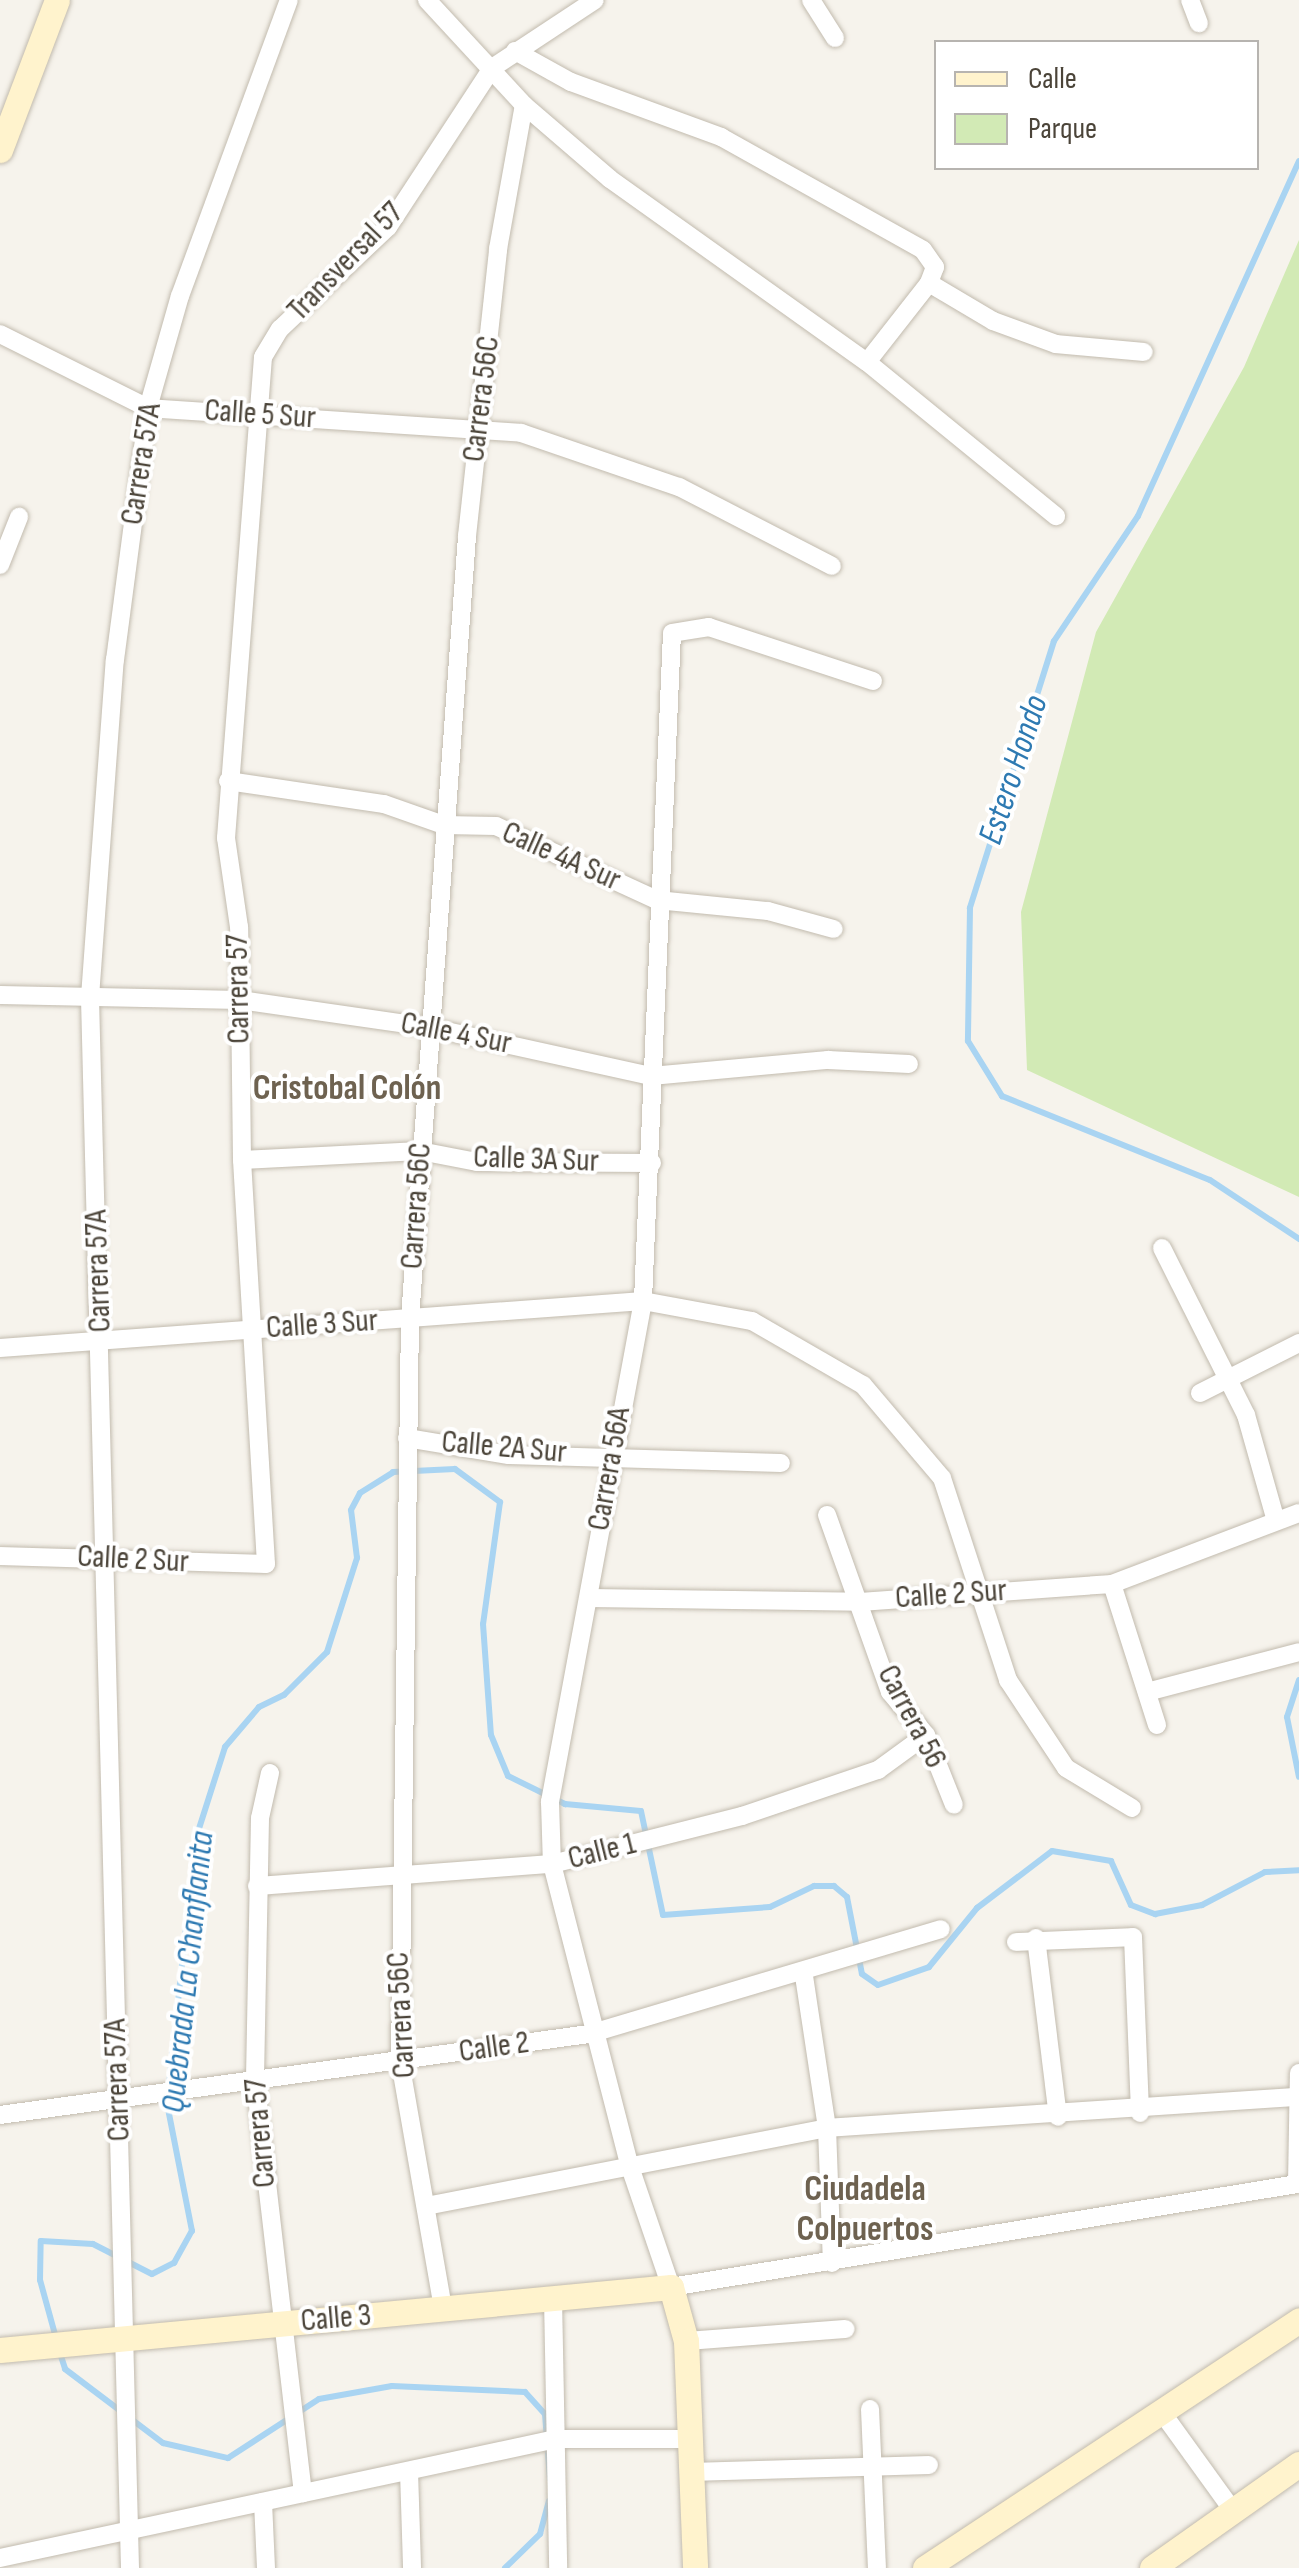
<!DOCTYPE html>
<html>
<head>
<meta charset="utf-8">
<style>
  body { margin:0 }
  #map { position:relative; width:1299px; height:2568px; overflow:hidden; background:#f6f3ec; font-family:"Sofia Sans Condensed",sans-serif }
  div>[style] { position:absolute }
  .green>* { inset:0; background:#d2eab5 }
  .stream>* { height:6px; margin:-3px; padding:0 3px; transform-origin:3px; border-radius:3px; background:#a9d4f2 }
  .roads { filter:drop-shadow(0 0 2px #c2bbae) drop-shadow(0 0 2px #c2bbae) }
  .street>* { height:18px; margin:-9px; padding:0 9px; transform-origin:9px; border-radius:9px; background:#fff }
  .secondary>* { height:25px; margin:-12.5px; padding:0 12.5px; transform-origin:12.5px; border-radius:12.5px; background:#fff3cd }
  span { translate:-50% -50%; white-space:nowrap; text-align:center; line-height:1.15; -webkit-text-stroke:8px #fff; paint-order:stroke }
  .street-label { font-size:32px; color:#4b4439 }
  .water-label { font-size:35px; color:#2e7ab2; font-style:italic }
  .neighbourhood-label { font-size:35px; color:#6e6250; font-weight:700 }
  .legend { position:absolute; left:934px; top:40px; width:325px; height:130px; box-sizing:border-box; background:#fff; border:2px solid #b7b4b0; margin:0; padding:12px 18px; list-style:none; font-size:30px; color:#4b4439 }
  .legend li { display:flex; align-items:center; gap:20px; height:50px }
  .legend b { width:50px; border:2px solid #b7b4b0 }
</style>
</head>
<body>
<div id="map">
  <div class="green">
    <i style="clip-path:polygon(1299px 240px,1299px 1197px,1027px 1070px,1021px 912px,1096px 632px,1244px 367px)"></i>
  </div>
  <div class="stream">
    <i style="left:1299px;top:161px;width:390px;rotate:114.4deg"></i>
    <i style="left:1138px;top:516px;width:151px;rotate:123.9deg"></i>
    <i style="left:1054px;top:641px;width:280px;rotate:107.5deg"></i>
    <i style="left:970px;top:908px;width:133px;rotate:90.9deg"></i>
    <i style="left:968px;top:1041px;width:65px;rotate:58.3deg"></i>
    <i style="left:1002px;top:1096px;width:224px;rotate:22deg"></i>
    <i style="left:1210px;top:1180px;width:107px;rotate:33.5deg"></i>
    <i style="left:1299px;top:1680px;width:39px;rotate:108deg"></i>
    <i style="left:1287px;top:1717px;width:61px;rotate:78.7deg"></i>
    <i style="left:56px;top:2338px;width:60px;rotate:-105.4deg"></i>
    <i style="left:40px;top:2280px;width:39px;rotate:-89deg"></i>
    <i style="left:41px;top:2241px;width:52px;rotate:3.3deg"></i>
    <i style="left:93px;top:2244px;width:66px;rotate:27deg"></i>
    <i style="left:152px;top:2274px;width:25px;rotate:-27deg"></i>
    <i style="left:174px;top:2263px;width:37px;rotate:-61deg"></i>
    <i style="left:192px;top:2231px;width:130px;rotate:-101.1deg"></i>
    <i style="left:167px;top:2103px;width:267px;rotate:-83.8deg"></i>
    <i style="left:196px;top:1838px;width:96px;rotate:-72.3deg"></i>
    <i style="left:225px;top:1747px;width:52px;rotate:-49.6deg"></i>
    <i style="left:259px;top:1707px;width:28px;rotate:-26deg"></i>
    <i style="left:284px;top:1695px;width:61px;rotate:-45deg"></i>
    <i style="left:327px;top:1652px;width:99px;rotate:-72.3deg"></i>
    <i style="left:357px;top:1558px;width:48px;rotate:-97.1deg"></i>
    <i style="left:351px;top:1510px;width:19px;rotate:-62deg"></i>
    <i style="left:360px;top:1493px;width:39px;rotate:-32deg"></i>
    <i style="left:393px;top:1472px;width:62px;rotate:-2.8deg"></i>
    <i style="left:455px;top:1469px;width:56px;rotate:36.3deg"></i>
    <i style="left:500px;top:1502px;width:123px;rotate:97.9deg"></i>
    <i style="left:483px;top:1624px;width:111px;rotate:85.9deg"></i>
    <i style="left:491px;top:1735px;width:44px;rotate:67.5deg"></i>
    <i style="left:508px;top:1776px;width:64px;rotate:26.2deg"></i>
    <i style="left:565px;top:1804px;width:76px;rotate:5.3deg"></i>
    <i style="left:641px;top:1811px;width:106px;rotate:78.1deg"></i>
    <i style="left:663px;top:1915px;width:107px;rotate:-4.3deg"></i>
    <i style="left:770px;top:1907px;width:49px;rotate:-25.5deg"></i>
    <i style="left:814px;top:1886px;width:20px"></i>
    <i style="left:834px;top:1886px;width:17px;rotate:40deg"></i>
    <i style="left:847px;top:1897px;width:78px;rotate:79deg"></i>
    <i style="left:862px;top:1974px;width:19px;rotate:35deg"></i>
    <i style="left:878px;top:1985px;width:54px;rotate:-19.4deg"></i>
    <i style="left:929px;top:1967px;width:76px;rotate:-50.9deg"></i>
    <i style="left:977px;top:1908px;width:94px;rotate:-37.2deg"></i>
    <i style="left:1052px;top:1851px;width:60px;rotate:9.6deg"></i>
    <i style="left:1111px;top:1861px;width:48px;rotate:65.6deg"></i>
    <i style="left:1131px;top:1905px;width:26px;rotate:21deg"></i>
    <i style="left:1155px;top:1914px;width:48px;rotate:-10.8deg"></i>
    <i style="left:1202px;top:1905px;width:71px;rotate:-27.6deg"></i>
    <i style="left:1265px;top:1872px;width:34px;rotate:-3deg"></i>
    <i style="left:59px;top:2350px;width:20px;rotate:72deg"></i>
    <i style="left:65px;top:2369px;width:123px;rotate:37.1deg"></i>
    <i style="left:163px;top:2443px;width:67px;rotate:13deg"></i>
    <i style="left:228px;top:2458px;width:108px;rotate:-33deg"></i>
    <i style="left:319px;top:2399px;width:74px;rotate:-10.1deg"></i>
    <i style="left:392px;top:2386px;width:133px;rotate:2.6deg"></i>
    <i style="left:525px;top:2392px;width:30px;rotate:48deg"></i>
    <i style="left:545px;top:2414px;width:65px;rotate:85.6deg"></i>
    <i style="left:505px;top:2568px;width:49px;rotate:-44.2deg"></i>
    <i style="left:540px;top:2534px;width:34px;rotate:-75deg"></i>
  </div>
  <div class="roads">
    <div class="street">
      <i style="left:427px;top:0;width:143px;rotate:47.3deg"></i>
      <i style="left:524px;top:105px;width:113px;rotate:40.7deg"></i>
      <i style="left:610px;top:179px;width:315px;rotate:35.5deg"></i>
      <i style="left:867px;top:362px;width:244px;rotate:39.2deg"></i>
      <i style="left:811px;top:0;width:45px;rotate:57.7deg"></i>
      <i style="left:1190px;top:0;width:25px;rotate:69deg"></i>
      <i style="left:515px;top:51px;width:64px;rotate:29deg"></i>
      <i style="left:571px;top:82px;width:160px;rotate:20.1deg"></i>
      <i style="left:721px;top:137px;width:231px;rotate:29.2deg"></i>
      <i style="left:923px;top:250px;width:21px;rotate:55deg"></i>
      <i style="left:935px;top:267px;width:17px;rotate:111deg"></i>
      <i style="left:929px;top:283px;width:100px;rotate:128.1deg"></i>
      <i style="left:929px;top:283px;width:74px;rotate:30.7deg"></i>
      <i style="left:993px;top:321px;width:67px;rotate:20.1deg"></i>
      <i style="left:1056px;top:344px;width:88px;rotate:5.2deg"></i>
      <i style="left:0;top:334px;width:165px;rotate:26.6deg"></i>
      <i style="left:148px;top:408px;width:374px;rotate:3.8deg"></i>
      <i style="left:521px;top:433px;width:167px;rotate:18.9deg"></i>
      <i style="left:679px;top:487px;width:172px;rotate:27.3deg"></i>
      <i style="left:0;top:565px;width:52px;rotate:-68.4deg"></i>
      <i style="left:873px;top:681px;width:173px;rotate:-161.8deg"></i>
      <i style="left:709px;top:627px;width:37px;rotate:171deg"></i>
      <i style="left:672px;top:633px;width:669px;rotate:92.49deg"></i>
      <i style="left:643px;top:1301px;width:510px;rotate:100.52deg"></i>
      <i style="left:550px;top:1802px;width:62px;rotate:88.2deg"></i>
      <i style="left:552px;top:1864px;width:307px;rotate:75.6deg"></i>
      <i style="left:628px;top:2161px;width:133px;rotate:71.2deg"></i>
      <i style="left:671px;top:2287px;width:634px;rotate:-9.34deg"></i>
      <i style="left:1297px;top:2184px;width:111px;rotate:-89deg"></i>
      <i style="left:228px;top:781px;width:158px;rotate:8.4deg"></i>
      <i style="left:384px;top:804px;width:64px;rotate:19.3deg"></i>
      <i style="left:444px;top:825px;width:52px;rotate:1.1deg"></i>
      <i style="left:496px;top:826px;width:177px;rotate:24.7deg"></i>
      <i style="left:657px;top:900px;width:112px;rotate:5.7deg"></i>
      <i style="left:768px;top:911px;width:68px;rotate:15.3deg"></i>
      <i style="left:0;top:995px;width:240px;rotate:1.2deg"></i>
      <i style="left:240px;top:1000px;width:190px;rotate:8.2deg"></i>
      <i style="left:428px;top:1027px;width:228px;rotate:12.4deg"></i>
      <i style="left:651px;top:1076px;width:178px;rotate:-5.2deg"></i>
      <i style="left:828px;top:1060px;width:81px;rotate:2.8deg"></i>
      <i style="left:242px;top:1160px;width:178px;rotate:-2.9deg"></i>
      <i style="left:420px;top:1151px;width:58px;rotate:10.9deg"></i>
      <i style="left:477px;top:1162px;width:175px;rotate:0.3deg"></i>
      <i style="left:1162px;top:1248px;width:187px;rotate:63.3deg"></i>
      <i style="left:1246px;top:1415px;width:110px;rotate:74.2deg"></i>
      <i style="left:0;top:1348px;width:645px;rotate:-4.18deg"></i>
      <i style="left:643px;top:1301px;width:111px;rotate:10.4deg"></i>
      <i style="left:752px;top:1321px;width:128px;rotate:30deg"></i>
      <i style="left:863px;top:1385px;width:122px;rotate:49.7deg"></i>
      <i style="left:942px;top:1478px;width:213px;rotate:71.9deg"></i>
      <i style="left:1008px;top:1680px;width:105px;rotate:56.6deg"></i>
      <i style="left:1066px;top:1768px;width:77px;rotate:31.2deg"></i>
      <i style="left:1200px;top:1393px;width:111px;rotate:-26.8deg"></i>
      <i style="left:407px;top:1438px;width:103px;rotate:9.5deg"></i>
      <i style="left:509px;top:1455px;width:272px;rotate:1.7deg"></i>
      <i style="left:827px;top:1515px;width:188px;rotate:70.4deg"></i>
      <i style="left:890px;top:1692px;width:56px;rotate:50.1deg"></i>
      <i style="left:926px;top:1735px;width:75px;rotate:68.2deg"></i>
      <i style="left:0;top:1556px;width:266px;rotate:1.7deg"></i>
      <i style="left:266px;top:1564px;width:405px;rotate:-93.4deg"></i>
      <i style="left:242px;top:1160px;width:233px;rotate:-90.7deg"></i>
      <i style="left:239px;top:927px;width:90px;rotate:-98.3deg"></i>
      <i style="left:226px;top:838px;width:482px;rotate:-85.6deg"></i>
      <i style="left:263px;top:357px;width:33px;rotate:-59deg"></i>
      <i style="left:280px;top:329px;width:149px;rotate:-43.4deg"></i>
      <i style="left:388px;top:227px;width:190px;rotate:-56.8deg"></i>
      <i style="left:492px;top:68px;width:123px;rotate:-33.4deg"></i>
      <i style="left:1112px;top:1584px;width:148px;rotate:72.3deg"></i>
      <i style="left:589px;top:1598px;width:271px;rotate:0.8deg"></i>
      <i style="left:860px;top:1602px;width:253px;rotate:-4.1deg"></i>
      <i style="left:1112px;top:1584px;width:200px;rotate:-20.8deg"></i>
      <i style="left:1147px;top:1692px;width:157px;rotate:-14.7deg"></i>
      <i style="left:270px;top:1773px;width:46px;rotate:102.5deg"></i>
      <i style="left:260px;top:1818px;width:261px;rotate:91.1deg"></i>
      <i style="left:255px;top:2079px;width:417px;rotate:83.4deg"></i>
      <i style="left:257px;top:1886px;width:296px;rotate:-4.3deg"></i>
      <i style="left:552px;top:1864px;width:196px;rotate:-14.2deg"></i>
      <i style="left:742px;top:1816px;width:144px;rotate:-18.7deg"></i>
      <i style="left:878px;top:1770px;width:59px;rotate:-36.1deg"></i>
      <i style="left:1036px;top:1938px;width:180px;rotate:83deg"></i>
      <i style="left:1016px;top:1942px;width:117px;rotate:-2.4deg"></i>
      <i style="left:1133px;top:1937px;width:176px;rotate:87.7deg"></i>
      <i style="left:804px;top:1976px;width:154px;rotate:81.4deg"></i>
      <i style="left:827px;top:2128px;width:135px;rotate:87.9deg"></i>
      <i style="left:0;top:2115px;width:595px;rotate:-7.83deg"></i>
      <i style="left:589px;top:2034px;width:367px;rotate:-16.6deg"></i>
      <i style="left:426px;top:2206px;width:409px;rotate:-11deg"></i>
      <i style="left:827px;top:2128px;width:471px;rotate:-3.8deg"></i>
      <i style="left:553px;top:2298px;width:270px;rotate:88.9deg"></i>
      <i style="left:443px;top:2308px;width:251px;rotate:-99.9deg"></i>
      <i style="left:400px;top:2061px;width:743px;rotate:-89.23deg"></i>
      <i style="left:410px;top:1318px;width:784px;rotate:-85.83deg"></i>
      <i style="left:467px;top:536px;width:289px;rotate:-83.8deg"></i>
      <i style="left:498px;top:249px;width:146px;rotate:-79.8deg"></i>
      <i style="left:686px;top:2341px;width:160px;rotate:-4.3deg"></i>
      <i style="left:870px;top:2409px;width:159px;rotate:87.5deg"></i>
      <i style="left:1161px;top:2411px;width:123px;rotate:54.2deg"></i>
      <i style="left:409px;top:2471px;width:97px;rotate:88.2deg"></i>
      <i style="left:691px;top:2472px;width:238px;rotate:-1.7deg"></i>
      <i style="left:263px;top:2502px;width:66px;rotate:87.4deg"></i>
      <i style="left:0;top:2558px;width:569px;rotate:-12.08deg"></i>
      <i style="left:556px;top:2439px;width:132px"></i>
      <i style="left:130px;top:2568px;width:1572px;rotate:-91.46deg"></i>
      <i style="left:90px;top:997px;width:338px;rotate:-85.8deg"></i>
      <i style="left:115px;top:660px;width:254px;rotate:-82.5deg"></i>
      <i style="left:148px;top:408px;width:116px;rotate:-74.1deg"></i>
      <i style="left:180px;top:296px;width:315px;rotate:-69.8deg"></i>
    </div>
    <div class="secondary">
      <i style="left:0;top:150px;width:160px;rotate:-69.2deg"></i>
      <i style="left:0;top:2350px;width:674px;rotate:-5.36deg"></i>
      <i style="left:671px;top:2287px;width:56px;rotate:74.5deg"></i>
      <i style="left:686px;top:2341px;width:227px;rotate:87.7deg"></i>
      <i style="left:925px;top:2568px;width:449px;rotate:-33.5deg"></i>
      <i style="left:1152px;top:2568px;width:180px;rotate:-35.3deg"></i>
    </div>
  </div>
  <div class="street-label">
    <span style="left:346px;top:262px;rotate:-46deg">Transversal 57</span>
    <span style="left:482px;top:399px;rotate:-83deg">Carrera 56C</span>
    <span style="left:260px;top:415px;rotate:4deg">Calle 5 Sur</span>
    <span style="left:142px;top:464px;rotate:-81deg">Carrera 57A</span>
    <span style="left:561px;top:857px;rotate:24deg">Calle 4A Sur</span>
    <span style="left:239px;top:989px;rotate:-91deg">Carrera 57</span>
    <span style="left:456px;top:1034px;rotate:11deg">Calle 4 Sur</span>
    <span style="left:536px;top:1160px;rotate:2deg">Calle 3A Sur</span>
    <span style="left:417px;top:1206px;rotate:-86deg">Carrera 56C</span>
    <span style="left:99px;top:1271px;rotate:-92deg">Carrera 57A</span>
    <span style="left:322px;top:1325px;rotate:-4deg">Calle 3 Sur</span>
    <span style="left:504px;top:1448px;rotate:5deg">Calle 2A Sur</span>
    <span style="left:610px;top:1469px;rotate:-80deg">Carrera 56A</span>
    <span style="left:133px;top:1560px;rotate:3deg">Calle 2 Sur</span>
    <span style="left:951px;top:1595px;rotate:-4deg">Calle 2 Sur</span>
    <span style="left:911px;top:1717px;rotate:62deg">Carrera 56</span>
    <span style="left:602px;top:1852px;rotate:-14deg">Calle 1</span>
    <span style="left:402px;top:2015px;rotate:-93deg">Carrera 56C</span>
    <span style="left:494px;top:2048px;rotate:-8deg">Calle 2</span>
    <span style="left:118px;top:2080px;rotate:-92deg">Carrera 57A</span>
    <span style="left:261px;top:2133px;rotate:-95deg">Carrera 57</span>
    <span style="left:336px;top:2319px;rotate:-5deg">Calle 3</span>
  </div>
  <div class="water-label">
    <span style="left:1014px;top:770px;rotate:-72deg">Estero Hondo</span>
    <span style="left:188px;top:1972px;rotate:-84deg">Quebrada La Chanflanita</span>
  </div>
  <div class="neighbourhood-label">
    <span style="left:347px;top:1089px">Cristobal Colón</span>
    <span style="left:865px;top:2210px">Ciudadela<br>Colpuertos</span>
  </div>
  <ul class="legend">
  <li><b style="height:12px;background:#fff3cd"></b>Calle</li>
  <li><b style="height:28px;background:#d2eab5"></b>Parque</li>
  </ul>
</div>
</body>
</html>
